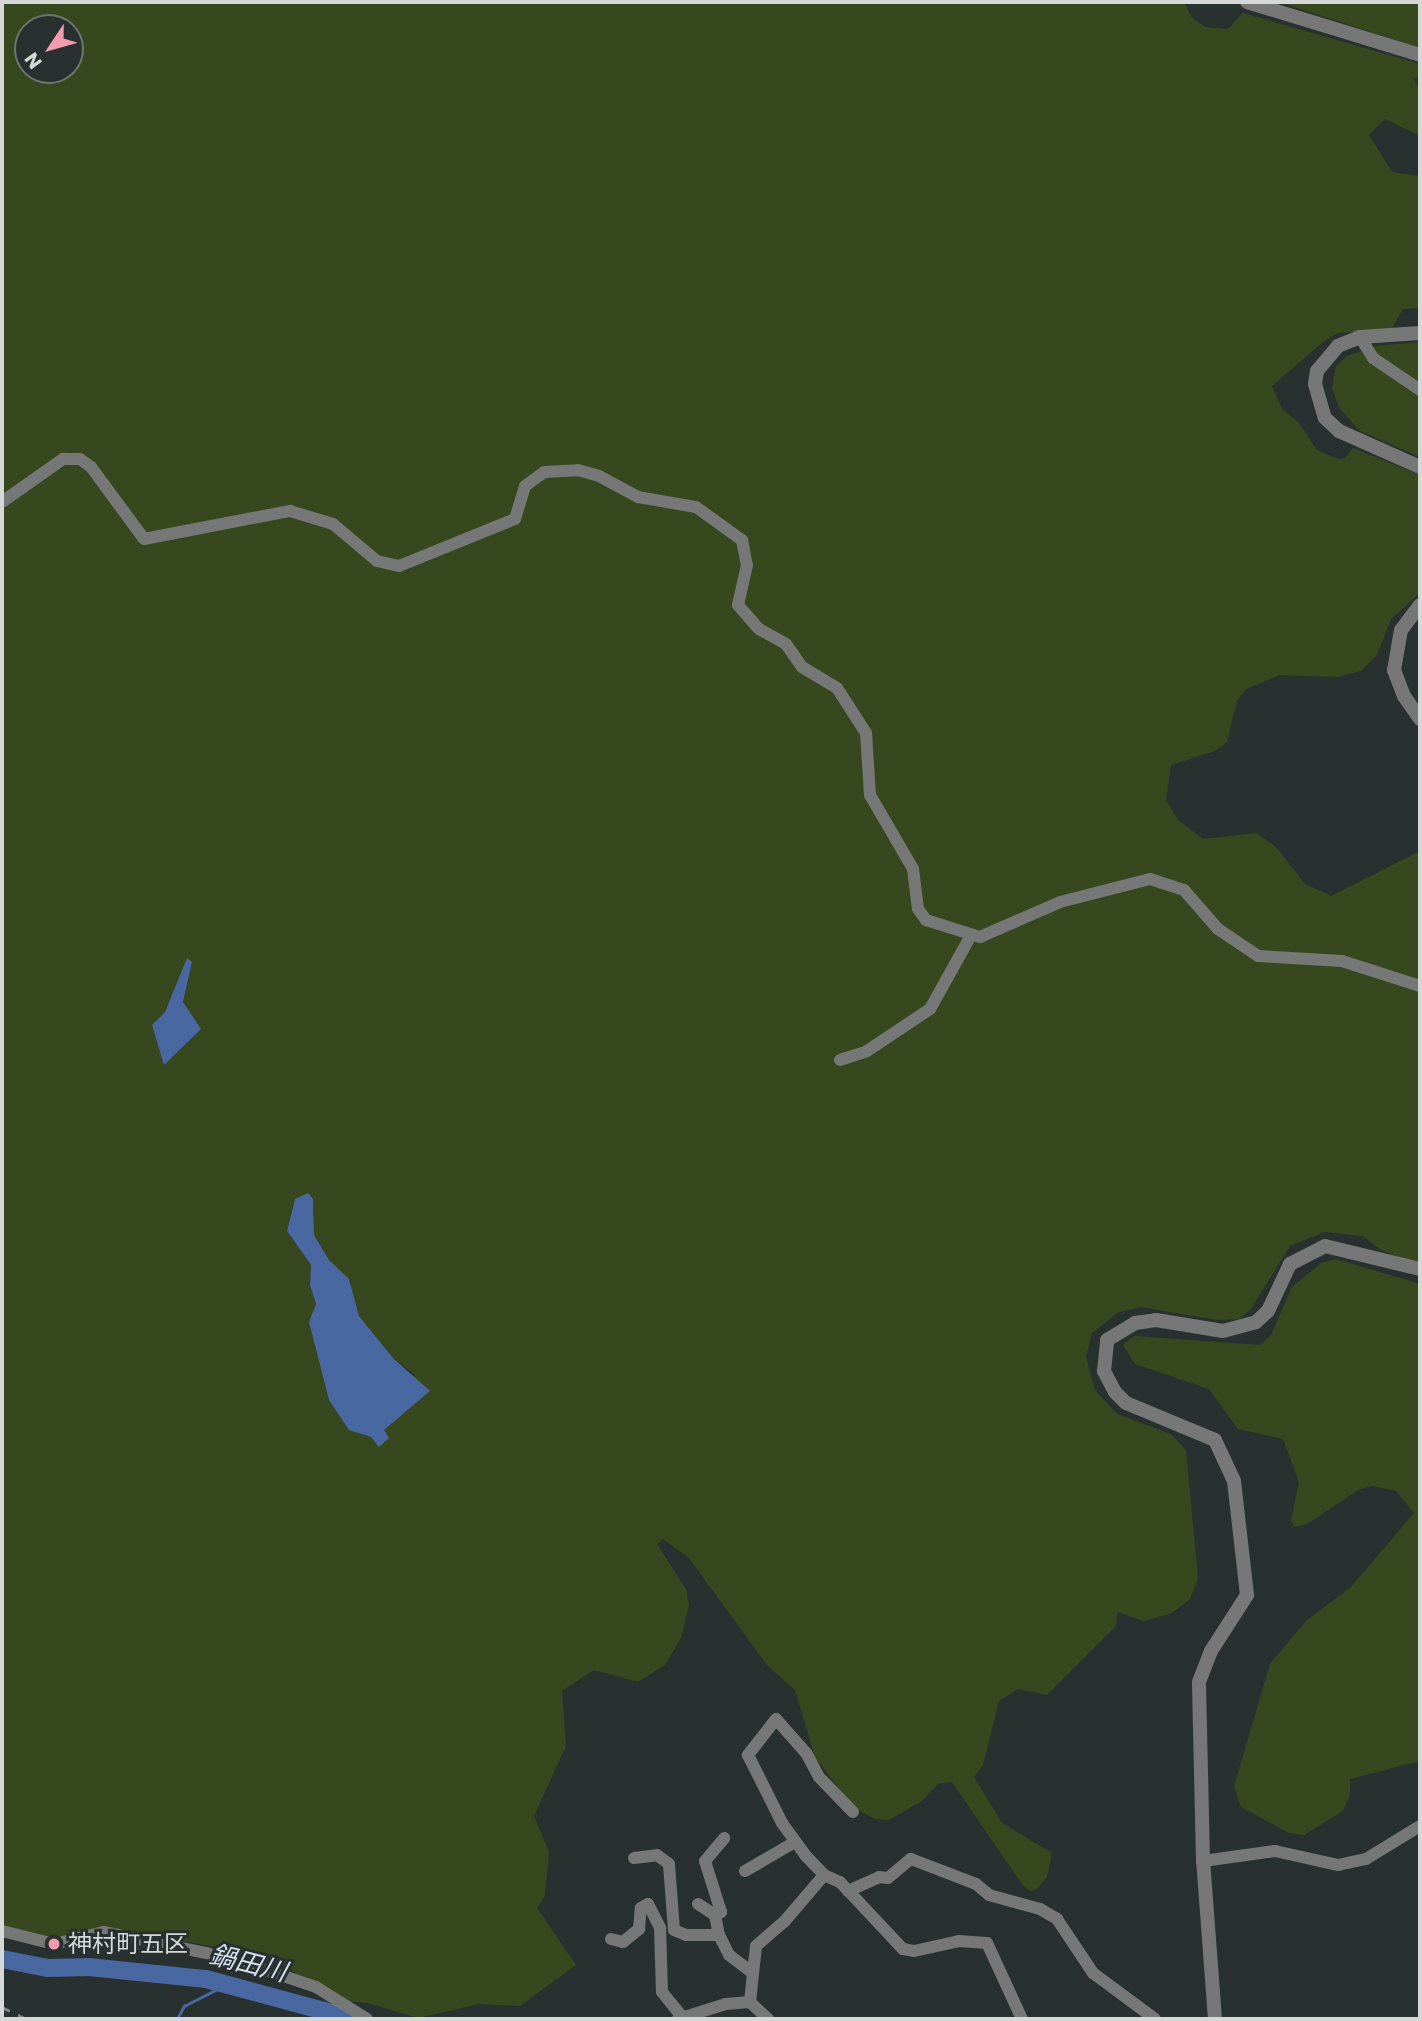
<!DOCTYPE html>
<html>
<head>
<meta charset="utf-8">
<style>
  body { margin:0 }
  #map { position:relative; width:1422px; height:2021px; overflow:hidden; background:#293130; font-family:Poppins,"Noto Sans JP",sans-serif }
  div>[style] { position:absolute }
  .green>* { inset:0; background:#38481e }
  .water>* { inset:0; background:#4967a0 }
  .stream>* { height:2.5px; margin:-1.25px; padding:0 1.25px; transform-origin:1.25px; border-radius:1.25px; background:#4967a0 }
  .river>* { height:18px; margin:-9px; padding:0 9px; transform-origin:9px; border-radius:9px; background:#4967a0 }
  .minor>* { height:12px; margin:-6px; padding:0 6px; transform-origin:6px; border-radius:6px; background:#757876 }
  .tertiary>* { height:14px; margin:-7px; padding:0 7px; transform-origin:7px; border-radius:7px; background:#757876 }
  .rail>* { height:2.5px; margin-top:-1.25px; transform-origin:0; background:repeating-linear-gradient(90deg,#818887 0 9px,transparent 0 18px) }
  .dots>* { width:19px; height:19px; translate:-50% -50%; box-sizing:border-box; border:4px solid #293130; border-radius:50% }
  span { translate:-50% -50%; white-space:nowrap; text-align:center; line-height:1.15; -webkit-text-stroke:6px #293130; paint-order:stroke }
  .poi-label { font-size:24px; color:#d4d9d8 }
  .left { translate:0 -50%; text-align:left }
  .water-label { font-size:26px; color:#d5dff0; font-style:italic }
  .frame { position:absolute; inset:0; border:4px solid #d4d9d8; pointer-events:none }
  .north { position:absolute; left:14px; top:14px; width:70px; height:70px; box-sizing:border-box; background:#293130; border:2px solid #6d7473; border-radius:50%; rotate:234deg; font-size:19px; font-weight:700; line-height:28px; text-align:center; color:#d4d9d8 }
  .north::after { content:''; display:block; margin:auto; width:24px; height:32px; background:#f29aaf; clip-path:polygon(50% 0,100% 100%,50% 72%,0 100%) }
</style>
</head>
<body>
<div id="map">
  <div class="green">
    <i style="clip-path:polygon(evenodd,2px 2px,1184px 2px,1192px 18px,1205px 27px,1228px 29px,1243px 13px,1420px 64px,1420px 79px,1413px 78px,1420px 90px,1420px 136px,1385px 119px,1369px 135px,1392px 172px,1420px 176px,1420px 308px,1403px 309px,1391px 330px,1338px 333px,1324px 341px,1272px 386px,1282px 409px,1299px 423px,1317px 450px,1338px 459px,1345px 458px,1353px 448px,1420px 475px,1420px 593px,1391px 619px,1377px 655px,1361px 671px,1338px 677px,1280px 675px,1246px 689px,1237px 701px,1227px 742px,1215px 751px,1171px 765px,1166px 800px,1178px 820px,1203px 839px,1256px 833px,1276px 847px,1305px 884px,1331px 896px,1420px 851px,1420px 1265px,1381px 1250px,1363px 1236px,1324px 1232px,1290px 1246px,1251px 1309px,1239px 1319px,1217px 1320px,1140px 1307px,1117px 1313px,1092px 1333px,1086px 1357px,1095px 1390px,1117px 1414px,1171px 1434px,1186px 1450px,1198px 1578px,1190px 1599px,1172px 1613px,1144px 1621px,1118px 1612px,1115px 1627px,1047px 1695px,1018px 1689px,999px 1701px,983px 1765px,974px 1777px,1002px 1823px,1052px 1853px,1047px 1877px,1038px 1888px,1031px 1891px,1024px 1887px,952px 1782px,938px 1784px,922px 1801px,889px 1820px,875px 1819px,853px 1807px,815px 1757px,795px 1690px,767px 1665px,689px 1558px,663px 1539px,657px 1544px,686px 1589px,689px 1605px,681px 1638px,665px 1665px,638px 1682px,594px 1670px,562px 1691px,566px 1746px,534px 1816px,549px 1852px,545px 1895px,537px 1908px,576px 1965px,520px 2006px,479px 2004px,418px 2018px,368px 2003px,345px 2001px,280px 1964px,241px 1952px,105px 1926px,51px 1939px,2px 1925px,2px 2px,28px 28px,70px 28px,70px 70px,28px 70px,28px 28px,2px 2px,187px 959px,192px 962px,183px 1002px,198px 1024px,164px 1064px,152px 1025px,165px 1012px,187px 959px,2px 2px,295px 1199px,314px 1208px,314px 1235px,329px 1260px,351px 1282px,350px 1294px,359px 1316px,393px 1358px,415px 1375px,384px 1430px,371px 1437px,349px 1429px,312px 1319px,316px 1304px,310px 1285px,311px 1265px,287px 1231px,295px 1199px)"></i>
    <i style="clip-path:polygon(1279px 2px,1420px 2px,1420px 48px)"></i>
    <i style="clip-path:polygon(1420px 342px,1420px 457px,1360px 431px,1340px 409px,1332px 388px,1336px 366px,1347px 356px,1376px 346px)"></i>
    <i style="clip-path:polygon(1336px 1259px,1420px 1284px,1420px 1761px,1350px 1779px,1350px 1795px,1343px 1811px,1304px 1835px,1289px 1833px,1241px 1807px,1234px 1786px,1270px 1664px,1306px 1621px,1351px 1587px,1414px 1513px,1396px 1491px,1373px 1486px,1358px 1490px,1307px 1524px,1294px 1527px,1291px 1520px,1299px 1482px,1283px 1439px,1238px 1429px,1209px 1389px,1135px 1364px,1123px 1345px,1134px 1336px,1260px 1345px,1271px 1335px,1292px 1287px,1321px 1263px)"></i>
  </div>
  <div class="water">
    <i style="clip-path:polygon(187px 958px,192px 962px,183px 1002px,201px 1029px,164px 1065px,152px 1025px,165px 1012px)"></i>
    <i style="clip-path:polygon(308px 1193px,313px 1199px,314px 1235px,329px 1260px,349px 1279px,359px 1316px,393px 1358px,430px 1391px,384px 1430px,389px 1438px,379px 1447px,371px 1437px,349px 1430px,329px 1400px,309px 1322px,316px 1304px,310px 1285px,311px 1265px,287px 1231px,295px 1199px)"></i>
  </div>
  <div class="stream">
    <i style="left:177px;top:2019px;width:15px;rotate:-62deg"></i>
    <i style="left:184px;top:2006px;width:48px;rotate:-27.1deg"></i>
  </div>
  <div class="river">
    <i style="left:2px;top:1959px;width:47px;rotate:11.1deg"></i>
    <i style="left:48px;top:1968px;width:41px;rotate:-1.4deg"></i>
    <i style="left:89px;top:1967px;width:118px;rotate:5.9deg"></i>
    <i style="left:206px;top:1979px;width:153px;rotate:15.1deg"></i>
  </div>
  <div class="minor">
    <i style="left:1360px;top:337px;width:25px;rotate:58deg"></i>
    <i style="left:1373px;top:358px;width:57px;rotate:34.2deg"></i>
    <i style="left:2px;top:502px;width:75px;rotate:-35.2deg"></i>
    <i style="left:63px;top:459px;width:17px"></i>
    <i style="left:80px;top:459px;width:14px;rotate:36deg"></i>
    <i style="left:91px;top:467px;width:89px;rotate:53.6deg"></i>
    <i style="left:144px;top:539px;width:149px;rotate:-10.9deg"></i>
    <i style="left:290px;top:511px;width:45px;rotate:16.8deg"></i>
    <i style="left:333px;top:524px;width:57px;rotate:40.1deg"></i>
    <i style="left:377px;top:561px;width:23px;rotate:13deg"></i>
    <i style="left:399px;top:566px;width:125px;rotate:-22.1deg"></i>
    <i style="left:515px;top:519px;width:34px;rotate:-73deg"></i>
    <i style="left:525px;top:486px;width:24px;rotate:-36deg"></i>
    <i style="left:544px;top:472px;width:34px;rotate:-3deg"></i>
    <i style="left:578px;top:470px;width:22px;rotate:16deg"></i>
    <i style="left:599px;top:476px;width:44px;rotate:28.3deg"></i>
    <i style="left:638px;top:497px;width:59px;rotate:9.8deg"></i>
    <i style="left:696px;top:507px;width:57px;rotate:35.7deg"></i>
    <i style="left:742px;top:540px;width:25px;rotate:79deg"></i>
    <i style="left:747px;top:565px;width:41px;rotate:102.7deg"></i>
    <i style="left:738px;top:605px;width:32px;rotate:49deg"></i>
    <i style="left:759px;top:629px;width:31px;rotate:29deg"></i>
    <i style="left:786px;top:644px;width:28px;rotate:55deg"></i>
    <i style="left:802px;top:667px;width:41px;rotate:31deg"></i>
    <i style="left:837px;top:688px;width:54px;rotate:57.2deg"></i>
    <i style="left:866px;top:733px;width:62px;rotate:86.3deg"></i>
    <i style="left:870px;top:795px;width:86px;rotate:59.8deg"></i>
    <i style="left:913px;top:869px;width:40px;rotate:82.9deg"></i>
    <i style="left:918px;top:909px;width:14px;rotate:54deg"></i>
    <i style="left:926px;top:920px;width:57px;rotate:17.5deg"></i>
    <i style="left:980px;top:937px;width:87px;rotate:-23.6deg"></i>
    <i style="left:1060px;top:902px;width:93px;rotate:-14.3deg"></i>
    <i style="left:1150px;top:879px;width:36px;rotate:18deg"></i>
    <i style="left:1184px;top:890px;width:52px;rotate:48.9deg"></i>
    <i style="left:1218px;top:929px;width:48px;rotate:34deg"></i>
    <i style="left:1258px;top:956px;width:84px;rotate:3.4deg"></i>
    <i style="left:1342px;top:961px;width:82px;rotate:17.8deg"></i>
    <i style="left:840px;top:1060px;width:28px;rotate:-18deg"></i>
    <i style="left:867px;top:1051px;width:76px;rotate:-33.7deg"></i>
    <i style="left:930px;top:1009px;width:82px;rotate:-60.9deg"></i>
    <i style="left:853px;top:1812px;width:49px;rotate:-134.2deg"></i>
    <i style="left:819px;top:1777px;width:27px;rotate:-118deg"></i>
    <i style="left:806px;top:1753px;width:45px;rotate:-131.4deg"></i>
    <i style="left:776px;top:1719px;width:46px;rotate:127.9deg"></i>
    <i style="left:748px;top:1755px;width:76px;rotate:63.4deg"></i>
    <i style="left:782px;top:1823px;width:39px;rotate:54deg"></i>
    <i style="left:805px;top:1855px;width:28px;rotate:46deg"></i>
    <i style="left:824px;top:1875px;width:17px;rotate:24deg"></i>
    <i style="left:840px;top:1882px;width:92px;rotate:46.8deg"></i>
    <i style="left:903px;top:1949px;width:11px;rotate:10deg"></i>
    <i style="left:914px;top:1951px;width:46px;rotate:-12.5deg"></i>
    <i style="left:959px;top:1941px;width:28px;rotate:4deg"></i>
    <i style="left:987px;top:1943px;width:84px;rotate:65.3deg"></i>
    <i style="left:634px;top:1858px;width:23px;rotate:-7deg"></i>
    <i style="left:657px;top:1855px;width:15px;rotate:37deg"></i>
    <i style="left:669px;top:1864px;width:66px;rotate:85.7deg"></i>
    <i style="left:674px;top:1930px;width:13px;rotate:23deg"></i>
    <i style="left:686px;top:1935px;width:33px"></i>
    <i style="left:719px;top:1935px;width:22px;rotate:63deg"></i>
    <i style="left:729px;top:1955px;width:26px;rotate:37deg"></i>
    <i style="left:1203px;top:1861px;width:73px;rotate:-7.9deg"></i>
    <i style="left:1275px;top:1851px;width:65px;rotate:12.5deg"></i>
    <i style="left:1338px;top:1865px;width:29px;rotate:-12deg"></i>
    <i style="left:1366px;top:1859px;width:63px;rotate:-31.4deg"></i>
    <i style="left:745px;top:1871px;width:58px;rotate:-30.1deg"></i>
    <i style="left:848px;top:1891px;width:34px;rotate:-24deg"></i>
    <i style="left:879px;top:1877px;width:9px;rotate:6deg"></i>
    <i style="left:888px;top:1878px;width:30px;rotate:-40deg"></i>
    <i style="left:911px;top:1859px;width:70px;rotate:21deg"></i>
    <i style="left:976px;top:1884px;width:17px;rotate:40deg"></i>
    <i style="left:989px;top:1895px;width:53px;rotate:15.4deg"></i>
    <i style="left:1040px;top:1909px;width:20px;rotate:30deg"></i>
    <i style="left:1057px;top:1919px;width:65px;rotate:56.3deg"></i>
    <i style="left:1093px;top:1973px;width:77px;rotate:36.6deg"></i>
    <i style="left:698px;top:1904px;width:20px;rotate:33deg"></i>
    <i style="left:715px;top:1915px;width:20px;rotate:79deg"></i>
    <i style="left:715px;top:1915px;width:7px;rotate:-27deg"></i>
    <i style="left:721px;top:1912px;width:53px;rotate:-107.4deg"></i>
    <i style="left:705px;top:1861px;width:30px;rotate:-50deg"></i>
    <i style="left:2px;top:1931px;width:54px;rotate:14deg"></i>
    <i style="left:54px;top:1944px;width:51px;rotate:-13.5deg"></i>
    <i style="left:104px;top:1932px;width:133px;rotate:11.7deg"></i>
    <i style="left:234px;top:1959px;width:87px;rotate:18.9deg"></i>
    <i style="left:316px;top:1987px;width:60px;rotate:32.1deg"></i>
    <i style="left:611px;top:1939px;width:12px;rotate:14deg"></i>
    <i style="left:623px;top:1942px;width:21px;rotate:-39deg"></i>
    <i style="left:639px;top:1929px;width:21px;rotate:-85deg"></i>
    <i style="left:641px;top:1908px;width:8px;rotate:-30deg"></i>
    <i style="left:648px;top:1904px;width:27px;rotate:63deg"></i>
    <i style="left:660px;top:1928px;width:64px;rotate:88.2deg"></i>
    <i style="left:662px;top:1992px;width:32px;rotate:51deg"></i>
    <i style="left:678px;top:2019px;width:50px;rotate:-17.4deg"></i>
    <i style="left:726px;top:2004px;width:24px;rotate:-5deg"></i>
    <i style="left:768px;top:2019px;width:25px;rotate:-137deg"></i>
    <i style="left:750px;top:2002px;width:56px;rotate:-83.9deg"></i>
    <i style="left:756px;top:1946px;width:37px;rotate:-41deg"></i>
    <i style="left:784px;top:1922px;width:62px;rotate:-49.6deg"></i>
  </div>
  <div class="tertiary">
    <i style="left:1247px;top:2px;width:181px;rotate:17deg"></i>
    <i style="left:1420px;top:333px;width:60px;rotate:176.2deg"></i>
    <i style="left:1360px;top:337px;width:24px;rotate:158deg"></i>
    <i style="left:1338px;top:346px;width:33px;rotate:130deg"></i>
    <i style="left:1317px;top:371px;width:13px;rotate:99deg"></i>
    <i style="left:1315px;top:384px;width:35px;rotate:74deg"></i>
    <i style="left:1325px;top:418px;width:19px;rotate:43deg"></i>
    <i style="left:1339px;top:431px;width:89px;rotate:24deg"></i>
    <i style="left:1420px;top:605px;width:31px;rotate:127deg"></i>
    <i style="left:1401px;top:630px;width:41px;rotate:99.9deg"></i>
    <i style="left:1394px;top:670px;width:28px;rotate:69deg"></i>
    <i style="left:1404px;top:696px;width:28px;rotate:55deg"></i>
    <i style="left:1215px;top:2019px;width:158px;rotate:-94.3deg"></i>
    <i style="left:1203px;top:1861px;width:179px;rotate:-91.3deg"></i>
    <i style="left:1199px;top:1682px;width:33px;rotate:-69deg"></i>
    <i style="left:1211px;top:1651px;width:67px;rotate:-57.3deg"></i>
    <i style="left:1247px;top:1595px;width:115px;rotate:-96.5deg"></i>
    <i style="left:1234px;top:1481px;width:45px;rotate:-114.9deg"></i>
    <i style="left:1215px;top:1440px;width:96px;rotate:-157.4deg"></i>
    <i style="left:1126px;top:1403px;width:16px;rotate:-135deg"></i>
    <i style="left:1115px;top:1392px;width:24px;rotate:-118deg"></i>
    <i style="left:1104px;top:1371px;width:31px;rotate:-84deg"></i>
    <i style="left:1107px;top:1340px;width:33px;rotate:-31deg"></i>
    <i style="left:1135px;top:1323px;width:21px;rotate:-8deg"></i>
    <i style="left:1156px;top:1320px;width:68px;rotate:9.3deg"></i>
    <i style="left:1223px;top:1331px;width:34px;rotate:-15deg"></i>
    <i style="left:1256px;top:1322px;width:16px;rotate:-43deg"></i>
    <i style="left:1268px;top:1311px;width:52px;rotate:-64.9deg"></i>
    <i style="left:1290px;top:1264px;width:39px;rotate:-27deg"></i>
    <i style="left:1325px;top:1246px;width:98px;rotate:13.6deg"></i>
  </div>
  <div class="rail">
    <i style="left:2px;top:2007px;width:28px;rotate:26deg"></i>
  </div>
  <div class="dots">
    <i style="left:54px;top:1944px;background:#f29aaf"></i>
  </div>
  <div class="poi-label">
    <span class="left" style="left:68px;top:1944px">神村町五区</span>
  </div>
  <div class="water-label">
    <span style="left:248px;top:1964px;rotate:14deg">鍋田川</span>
  </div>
  <div class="frame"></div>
  <div class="north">N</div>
</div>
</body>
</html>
